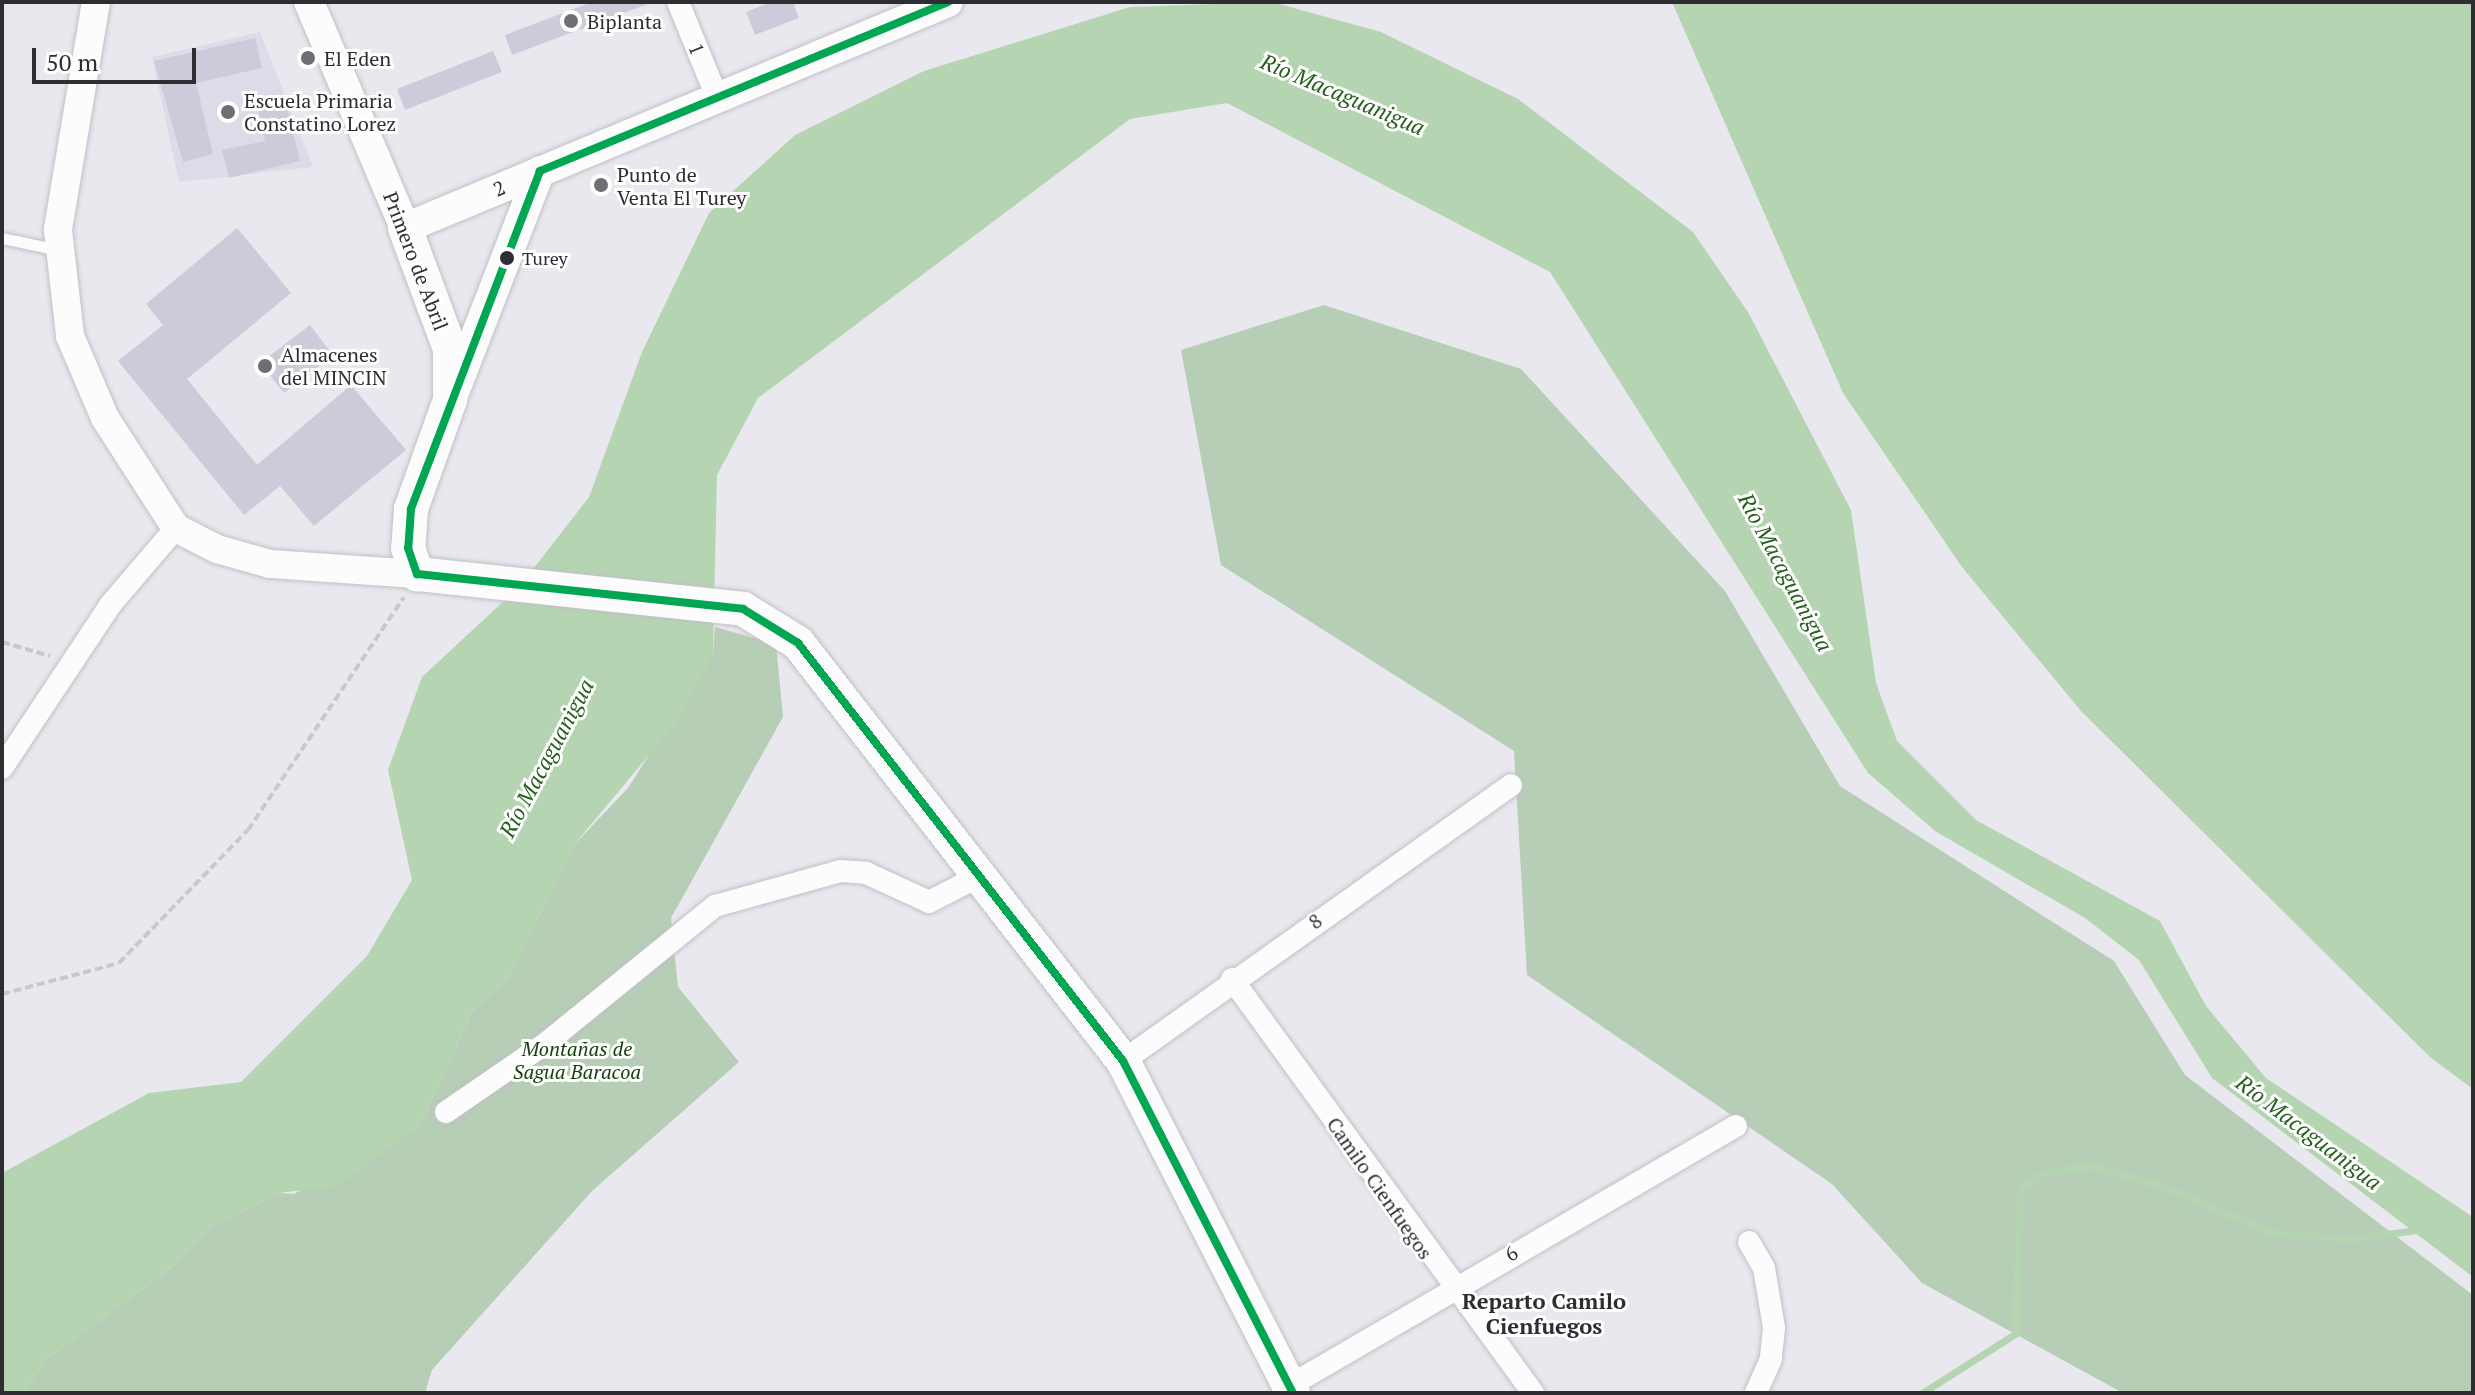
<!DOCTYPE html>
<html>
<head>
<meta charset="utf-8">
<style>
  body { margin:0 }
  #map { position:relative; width:2475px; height:1395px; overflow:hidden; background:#e9e8ef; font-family:"PT Serif",serif }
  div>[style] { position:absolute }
  .built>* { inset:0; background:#dddbe8 }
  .forest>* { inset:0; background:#b6ceb5 }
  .water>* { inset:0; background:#b5d5b2 }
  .stream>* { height:7px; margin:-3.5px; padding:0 3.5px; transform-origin:3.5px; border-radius:3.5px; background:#b5d5b2 }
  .building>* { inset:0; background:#cccbda }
  .path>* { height:4px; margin-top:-2px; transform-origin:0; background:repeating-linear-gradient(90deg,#c9c9cc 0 8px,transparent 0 12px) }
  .roads { filter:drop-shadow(0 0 2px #c0c0c5) drop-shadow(0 0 2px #c0c0c5) }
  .service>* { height:11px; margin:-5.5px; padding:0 5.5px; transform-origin:5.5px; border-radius:5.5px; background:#fcfcfd }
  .minor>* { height:22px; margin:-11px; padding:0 11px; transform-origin:11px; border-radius:11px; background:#fcfcfd }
  .tertiary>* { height:28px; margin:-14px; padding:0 14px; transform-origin:14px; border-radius:14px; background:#fcfcfd }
  .secondary>* { height:30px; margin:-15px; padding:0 15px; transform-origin:15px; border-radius:15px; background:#fcfcfd }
  .primary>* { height:34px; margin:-17px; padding:0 17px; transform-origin:17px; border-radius:17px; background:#fcfcfd }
  .bus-1>* { height:8px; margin:-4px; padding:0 4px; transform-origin:4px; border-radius:4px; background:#00a651 }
  .dots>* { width:22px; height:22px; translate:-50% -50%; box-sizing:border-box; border:4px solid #fff; border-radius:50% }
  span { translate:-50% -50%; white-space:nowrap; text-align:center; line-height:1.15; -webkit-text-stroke:6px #fff; paint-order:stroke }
  .bus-label { font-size:18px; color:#2d2d32 }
  .left { translate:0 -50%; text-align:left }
  .poi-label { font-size:20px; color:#2d2d32 }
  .street-label { font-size:20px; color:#2d2d32 }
  .park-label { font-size:20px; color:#123f0b; font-style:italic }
  .water-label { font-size:22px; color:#25601d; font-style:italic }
  .neighbourhood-label { font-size:22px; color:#2d2d32; font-weight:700 }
  .frame { position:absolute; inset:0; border:4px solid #2d2d32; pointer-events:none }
  .scale { position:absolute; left:32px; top:48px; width:164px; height:36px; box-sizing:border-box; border:4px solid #2d2d32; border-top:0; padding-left:10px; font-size:24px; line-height:28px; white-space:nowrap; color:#2d2d32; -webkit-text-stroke:6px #fff; paint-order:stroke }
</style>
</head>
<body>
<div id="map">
  <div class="built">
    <i style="clip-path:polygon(260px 32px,313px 167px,179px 182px,152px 57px)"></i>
  </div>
  <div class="forest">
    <i style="clip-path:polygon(1324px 305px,1521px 369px,1725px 591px,1840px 786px,2114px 961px,2185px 1075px,2473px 1295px,2473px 1393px,2123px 1393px,1922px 1283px,1832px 1184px,1527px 975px,1514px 751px,1221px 565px,1181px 350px)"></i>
    <i style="clip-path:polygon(715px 627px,776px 644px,783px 717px,671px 918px,678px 987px,739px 1062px,592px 1191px,432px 1370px,425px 1393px,23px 1393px,47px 1359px,172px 1267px,215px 1224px,279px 1193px,294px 1194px,420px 1125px,472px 1012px,509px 976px,573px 846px,628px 788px,713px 654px)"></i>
  </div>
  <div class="water">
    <i style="clip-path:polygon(1272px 2px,1381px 32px,1518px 99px,1693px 232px,1748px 312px,1851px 510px,1876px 683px,1897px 741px,1976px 820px,2160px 921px,2206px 1006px,2266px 1078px,2473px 1217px,2473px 1277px,2212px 1078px,2139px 960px,2085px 918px,1935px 831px,1868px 773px,1550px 272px,1227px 103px,1130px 119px,758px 398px,717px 475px,713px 654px,680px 718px,573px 846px,509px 976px,472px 1012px,420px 1125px,338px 1186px,279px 1193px,215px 1224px,172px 1267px,47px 1359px,23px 1393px,2px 1393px,2px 1173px,149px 1093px,241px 1082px,367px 956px,412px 880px,388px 770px,422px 677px,520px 586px,589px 497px,642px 352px,709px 213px,795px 135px,924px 71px,1130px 7px)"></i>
    <i style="clip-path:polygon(1672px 2px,2473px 2px,2473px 1089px,2431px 1058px,2081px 711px,1962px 567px,1843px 393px)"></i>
  </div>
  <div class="stream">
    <i style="left:1922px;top:1393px;width:110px;rotate:-32.4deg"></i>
    <i style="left:2015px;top:1334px;width:145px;rotate:-88deg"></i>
    <i style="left:2020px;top:1189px;width:27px;rotate:-36deg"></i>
    <i style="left:2042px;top:1173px;width:50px;rotate:-8deg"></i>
    <i style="left:2092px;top:1166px;width:73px;rotate:15.9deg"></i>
    <i style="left:2162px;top:1186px;width:120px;rotate:23.1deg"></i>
    <i style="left:2272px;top:1233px;width:80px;rotate:4.3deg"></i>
    <i style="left:2352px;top:1239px;width:65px;rotate:-8deg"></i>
  </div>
  <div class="building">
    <i style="clip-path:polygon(592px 2px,648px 4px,512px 55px,505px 35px)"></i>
    <i style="clip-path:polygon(771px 2px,793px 2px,799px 18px,755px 35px,746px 12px)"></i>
    <i style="clip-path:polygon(255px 38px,262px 68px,196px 83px,213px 154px,183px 162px,154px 61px)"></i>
    <i style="clip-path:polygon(493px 51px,502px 72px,405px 110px,397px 89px)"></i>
    <i style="clip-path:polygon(285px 98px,300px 161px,229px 178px,222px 150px,265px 141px,257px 104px)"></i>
    <i style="clip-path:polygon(237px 228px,291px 293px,187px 379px,257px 465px,351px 385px,406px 450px,314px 526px,280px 486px,244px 515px,118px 361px,163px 325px,146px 304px)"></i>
    <i style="clip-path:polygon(310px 325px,333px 355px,284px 393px,260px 363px)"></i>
  </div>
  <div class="path">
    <i style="left:2px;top:642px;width:50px;rotate:16.3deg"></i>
    <i style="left:2px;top:994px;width:121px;rotate:-14.8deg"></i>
    <i style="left:119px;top:963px;width:185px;rotate:-45.9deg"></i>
    <i style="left:248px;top:830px;width:280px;rotate:-56.2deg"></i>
  </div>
  <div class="roads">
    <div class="service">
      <i style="left:2px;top:238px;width:58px;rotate:11.9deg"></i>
    </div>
    <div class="minor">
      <i style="left:678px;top:2px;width:103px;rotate:67.7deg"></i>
      <i style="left:2px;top:768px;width:197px;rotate:-56.4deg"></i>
      <i style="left:111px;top:604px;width:100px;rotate:-49.5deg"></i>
      <i style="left:1232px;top:979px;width:512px;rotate:53.98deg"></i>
      <i style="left:1123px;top:1061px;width:476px;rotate:-35.4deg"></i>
      <i style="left:446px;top:1112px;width:120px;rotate:-34.5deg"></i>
      <i style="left:545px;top:1044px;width:219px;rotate:-39.1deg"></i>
      <i style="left:715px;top:906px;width:130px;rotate:-15.6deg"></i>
      <i style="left:840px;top:871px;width:26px;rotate:4deg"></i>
      <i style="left:866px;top:873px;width:69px;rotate:24.7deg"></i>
      <i style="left:929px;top:902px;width:61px;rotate:-27.4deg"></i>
      <i style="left:1749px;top:1242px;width:30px;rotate:60deg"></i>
      <i style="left:1764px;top:1268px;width:61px;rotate:80.5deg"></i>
      <i style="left:1774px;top:1328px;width:31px;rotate:96deg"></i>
      <i style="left:1771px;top:1359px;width:37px;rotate:114deg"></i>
      <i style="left:1289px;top:1386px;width:517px;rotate:-30.18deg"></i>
    </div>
    <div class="tertiary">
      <i style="left:96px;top:2px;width:231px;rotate:99.5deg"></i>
      <i style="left:58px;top:230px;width:107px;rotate:83.5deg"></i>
      <i style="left:70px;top:336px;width:89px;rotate:66.9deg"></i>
      <i style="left:105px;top:418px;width:131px;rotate:57.2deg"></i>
      <i style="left:176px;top:528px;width:46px;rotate:27.1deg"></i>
      <i style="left:217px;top:549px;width:55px;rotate:15.8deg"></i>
      <i style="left:270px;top:564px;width:147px;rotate:3.9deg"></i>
    </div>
    <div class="secondary">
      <i style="left:309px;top:2px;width:246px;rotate:67deg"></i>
      <i style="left:405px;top:228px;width:588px;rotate:-22.6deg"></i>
      <i style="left:453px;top:395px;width:240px;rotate:-68.8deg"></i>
    </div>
    <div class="primary">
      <i style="left:405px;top:228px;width:129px;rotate:69.6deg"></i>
      <i style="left:450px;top:349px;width:51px;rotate:90deg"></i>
      <i style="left:450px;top:400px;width:116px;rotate:109.7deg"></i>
      <i style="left:411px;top:509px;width:39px;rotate:94deg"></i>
      <i style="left:408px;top:548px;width:28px;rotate:71deg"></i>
      <i style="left:417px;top:574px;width:328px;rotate:6.1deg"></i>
      <i style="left:743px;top:609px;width:65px;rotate:31.7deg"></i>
      <i style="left:798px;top:643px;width:529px;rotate:52.13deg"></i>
      <i style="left:1123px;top:1061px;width:373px;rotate:62.9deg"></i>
    </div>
  </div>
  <div class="bus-1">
    <i style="left:948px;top:2px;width:442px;rotate:157.5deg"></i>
    <i style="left:540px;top:171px;width:362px;rotate:110.9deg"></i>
    <i style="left:411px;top:509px;width:39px;rotate:94deg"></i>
    <i style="left:408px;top:548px;width:28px;rotate:71deg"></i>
    <i style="left:417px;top:574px;width:328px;rotate:6.1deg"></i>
    <i style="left:743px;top:609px;width:65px;rotate:31.7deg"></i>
    <i style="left:798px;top:643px;width:529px;rotate:52.13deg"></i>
    <i style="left:1123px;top:1061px;width:373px;rotate:62.9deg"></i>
  </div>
  <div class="dots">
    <i style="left:571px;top:21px;background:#6f6e74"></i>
    <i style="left:308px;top:58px;background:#6f6e74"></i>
    <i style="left:228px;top:112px;background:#6f6e74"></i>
    <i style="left:601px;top:185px;background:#6f6e74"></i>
    <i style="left:507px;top:258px;background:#2d2d32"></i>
    <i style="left:265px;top:366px;background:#6f6e74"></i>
  </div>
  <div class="bus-label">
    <span class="left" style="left:522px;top:258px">Turey</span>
  </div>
  <div class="poi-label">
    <span class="left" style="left:587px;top:21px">Biplanta</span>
    <span class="left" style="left:324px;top:58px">El Eden</span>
    <span class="left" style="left:244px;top:112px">Escuela Primaria<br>Constatino Lorez</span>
    <span class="left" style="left:617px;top:186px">Punto de<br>Venta El Turey</span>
    <span class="left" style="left:281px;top:366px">Almacenes<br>del MINCIN</span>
  </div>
  <div class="street-label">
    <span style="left:697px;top:49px;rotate:68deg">1</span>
    <span style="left:499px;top:188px;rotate:-23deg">2</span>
    <span style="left:416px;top:261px;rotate:69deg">Primero de Abril</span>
    <span style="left:1315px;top:921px;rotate:-35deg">8</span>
    <span style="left:1380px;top:1188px;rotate:55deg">Camilo Cienfuegos</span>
    <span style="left:1511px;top:1253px;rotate:-32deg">6</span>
  </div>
  <div class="park-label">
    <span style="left:577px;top:1060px">Montañas de<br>Sagua Baracoa</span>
  </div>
  <div class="water-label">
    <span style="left:1343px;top:94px;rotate:23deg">Río Macaguanigua</span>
    <span style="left:1786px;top:572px;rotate:62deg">Río Macaguanigua</span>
    <span style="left:546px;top:758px;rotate:-62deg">Río Macaguanigua</span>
    <span style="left:2309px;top:1132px;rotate:37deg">Río Macaguanigua</span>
  </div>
  <div class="neighbourhood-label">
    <span style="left:1544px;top:1313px">Reparto Camilo<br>Cienfuegos</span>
  </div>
  <div class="frame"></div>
  <div class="scale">50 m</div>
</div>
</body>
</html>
